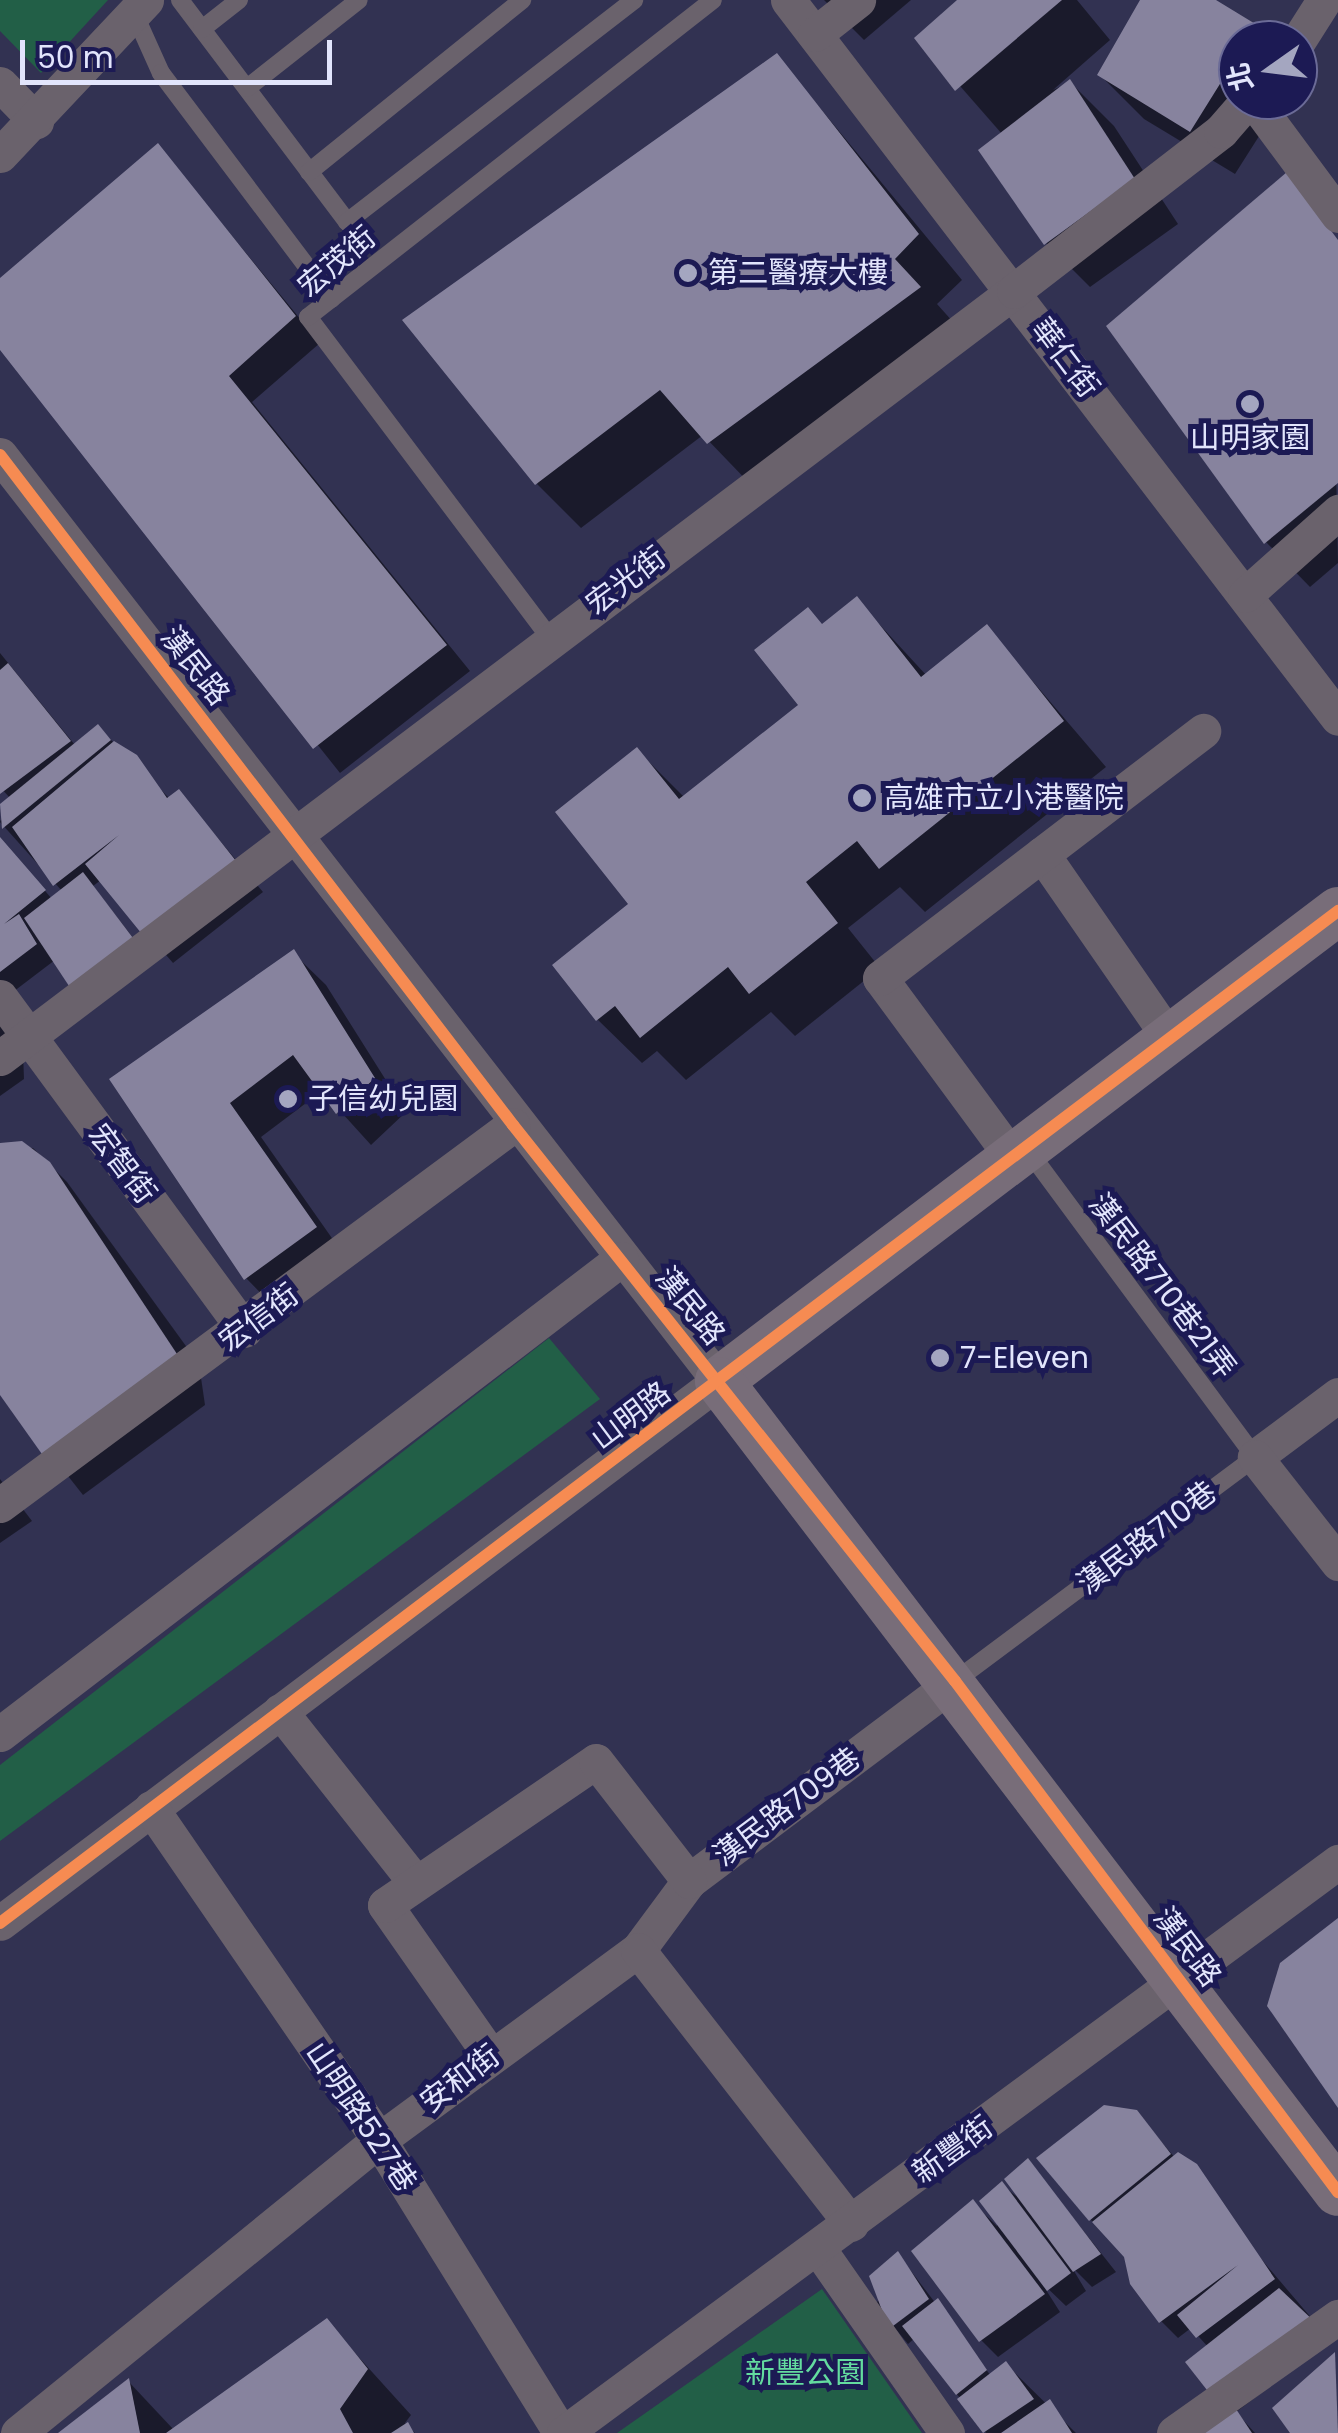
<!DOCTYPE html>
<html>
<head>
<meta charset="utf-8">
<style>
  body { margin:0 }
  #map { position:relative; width:1338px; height:2433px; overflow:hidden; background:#323252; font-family:Poppins,"Noto Sans TC",sans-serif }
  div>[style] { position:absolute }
  .green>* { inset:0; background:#225f47 }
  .shadow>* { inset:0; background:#0007 }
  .building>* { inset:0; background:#87839e }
  .lane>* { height:18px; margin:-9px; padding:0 9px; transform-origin:9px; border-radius:9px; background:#6a626c }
  .street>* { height:35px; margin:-17.5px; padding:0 17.5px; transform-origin:17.5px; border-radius:17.5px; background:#6a626c }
  .secondary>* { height:48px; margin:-24px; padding:0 24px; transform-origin:24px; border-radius:24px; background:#786d79 }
  .cycleway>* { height:12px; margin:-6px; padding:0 6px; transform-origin:6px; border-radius:6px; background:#f68b52 }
  .dots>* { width:28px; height:28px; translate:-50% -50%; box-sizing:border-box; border:5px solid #1c1a54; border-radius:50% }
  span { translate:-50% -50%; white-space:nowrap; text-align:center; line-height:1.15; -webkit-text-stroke:10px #1c1a54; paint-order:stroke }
  .street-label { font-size:30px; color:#e2e5fc }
  .poi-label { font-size:30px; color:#e2e5fc }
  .left { translate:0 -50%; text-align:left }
  .park-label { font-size:30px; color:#64dc9f }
  .north { position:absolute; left:1218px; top:20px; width:100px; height:100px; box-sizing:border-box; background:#1c1a54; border:2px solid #6b6b97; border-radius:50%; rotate:256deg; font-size:28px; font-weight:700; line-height:40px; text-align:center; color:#e2e5fc }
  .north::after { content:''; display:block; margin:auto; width:35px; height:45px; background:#a4a6c0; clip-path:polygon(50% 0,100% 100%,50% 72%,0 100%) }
  .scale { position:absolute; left:20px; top:40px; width:312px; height:45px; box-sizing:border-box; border:5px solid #e2e5fc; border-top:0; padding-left:12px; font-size:30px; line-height:35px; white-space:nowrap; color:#e2e5fc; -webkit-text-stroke:8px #1c1a54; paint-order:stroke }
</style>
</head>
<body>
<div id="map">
  <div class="green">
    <i style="clip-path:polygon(0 0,108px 0,41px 73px,0 31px)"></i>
    <i style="clip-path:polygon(549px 1338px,600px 1399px,0 1841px,0 1765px)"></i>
    <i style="clip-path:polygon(822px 2289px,922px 2433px,617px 2433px)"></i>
  </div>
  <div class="shadow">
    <i style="clip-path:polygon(824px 0,911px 0,864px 40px)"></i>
    <i style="clip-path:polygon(961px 0,1077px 0,1110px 40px,1053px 90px,1070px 82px,1114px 126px,1178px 224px,1090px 287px,1046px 243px,1002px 134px,918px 38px)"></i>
    <i style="clip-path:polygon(1143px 0,1211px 0,1269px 40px,1238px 40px,1238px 100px,1282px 100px,1235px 174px,1144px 119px,1100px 75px)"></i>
    <i style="clip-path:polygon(777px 56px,962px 280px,937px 304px,963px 333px,753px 487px,703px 435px,581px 528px,537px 484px)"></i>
    <i style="clip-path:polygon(158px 146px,320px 343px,252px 402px,470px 671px,340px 773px,0 346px,0 282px)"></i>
    <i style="clip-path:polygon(1331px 220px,1338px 563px,1310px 587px,1266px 542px)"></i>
    <i style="clip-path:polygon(857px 600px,927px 676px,987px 628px,1106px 767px,925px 912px,900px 887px,848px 928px,880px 968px,795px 1036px,771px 1012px,686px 1080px,657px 1051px,642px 1063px,597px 1019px,631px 904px,637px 750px,685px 798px,801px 705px,824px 626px)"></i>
    <i style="clip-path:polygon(0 653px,75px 745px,98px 727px,170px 799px,179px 792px,263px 892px,173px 963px,101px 880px,93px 886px,148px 957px,55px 960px,9px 995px,0 986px,0 838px,52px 899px,62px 891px,0 822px,10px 798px,0 787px)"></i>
    <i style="clip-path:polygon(293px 953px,326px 985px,406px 1112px,371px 1145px,322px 1091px,261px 1137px,348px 1261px,278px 1311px,246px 1278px,112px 1080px)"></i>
    <i style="clip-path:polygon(0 1017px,23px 1051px,24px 1079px,0 1096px)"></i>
    <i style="clip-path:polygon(0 1147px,33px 1148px,67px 1182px,199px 1364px,205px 1405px,83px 1495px,0 1390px)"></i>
    <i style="clip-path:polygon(0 1479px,32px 1521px,0 1543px)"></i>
    <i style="clip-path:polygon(1136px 2112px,1331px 2341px,1236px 2412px,1255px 2433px,1197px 2433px,1230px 2411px,1208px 2347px,1191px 2328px,1178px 2338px,1161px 2321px,1126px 2255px,1090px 2219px)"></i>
    <i style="clip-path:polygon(1028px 2161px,1116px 2272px,1092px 2287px,1071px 2266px,1086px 2291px,1066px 2306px,1041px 2282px,1060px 2312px,998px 2357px,981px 2340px,973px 2203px,997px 2226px,1002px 2185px,1025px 2203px)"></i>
    <i style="clip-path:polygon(898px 2254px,991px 2376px,1014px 2372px,1076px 2433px,986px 2433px,915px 2338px,908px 2344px,876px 2305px)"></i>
    <i style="clip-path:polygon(326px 2321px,411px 2415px,405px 2423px,415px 2433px,62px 2433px,129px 2382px,174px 2430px)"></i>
    <i style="clip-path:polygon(1334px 2356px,1338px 2433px,1294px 2433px)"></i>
  </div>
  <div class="building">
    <i style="clip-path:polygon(957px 0,1062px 0,955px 91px,914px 38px)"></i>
    <i style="clip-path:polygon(1140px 0,1216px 0,1257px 25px,1238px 40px,1238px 55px,1190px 132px,1097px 75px)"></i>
    <i style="clip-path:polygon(777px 53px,919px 234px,895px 259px,921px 287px,707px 444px,660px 390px,535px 485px,402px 320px)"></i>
    <i style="clip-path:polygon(1070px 79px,1135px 179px,1044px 245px,978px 150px)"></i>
    <i style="clip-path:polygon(158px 143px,296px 316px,229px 376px,447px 645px,313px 749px,0 350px,0 278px)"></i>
    <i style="clip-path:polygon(1287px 172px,1338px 240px,1338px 483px,1264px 544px,1106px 326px)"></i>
    <i style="clip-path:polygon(857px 596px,921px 677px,987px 624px,1064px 721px,879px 869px,857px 841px,806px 882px,838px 923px,749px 994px,728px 967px,640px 1038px,615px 1006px,596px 1021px,552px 965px,628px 904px,555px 812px,637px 747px,679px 799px,798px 705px,754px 650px,808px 607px,822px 624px)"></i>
    <i style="clip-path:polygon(8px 663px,71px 741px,0 794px,0 670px)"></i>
    <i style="clip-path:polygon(98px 724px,111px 740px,2px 829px,0 804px)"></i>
    <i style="clip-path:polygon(114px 741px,137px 755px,167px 798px,179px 789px,240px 866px,146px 939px,85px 864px,119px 835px,53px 886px,12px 827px)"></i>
    <i style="clip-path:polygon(0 837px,46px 890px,4px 924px,19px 914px,37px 944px,0 972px)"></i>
    <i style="clip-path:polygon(83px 872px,133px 938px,73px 992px,24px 918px)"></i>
    <i style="clip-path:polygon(294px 949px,375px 1078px,336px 1114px,293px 1055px,230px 1103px,317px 1227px,244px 1280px,109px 1079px)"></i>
    <i style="clip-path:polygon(22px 1141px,50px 1162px,177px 1354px,49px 1464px,0 1395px,0 1143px)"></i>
    <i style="clip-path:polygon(1338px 1918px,1338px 2108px,1267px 2006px,1280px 1963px)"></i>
    <i style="clip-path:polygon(1104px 2105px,1137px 2110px,1171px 2154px,1089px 2221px,1036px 2158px)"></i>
    <i style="clip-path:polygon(1178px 2152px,1197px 2164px,1275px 2279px,1196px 2338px,1177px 2315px,1238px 2265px,1159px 2323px,1130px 2284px,1124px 2257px,1092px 2222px)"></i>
    <i style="clip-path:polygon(1028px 2158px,1101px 2254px,1073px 2272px,1004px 2179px)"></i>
    <i style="clip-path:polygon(1002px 2181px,1071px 2273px,1047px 2291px,979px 2201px)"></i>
    <i style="clip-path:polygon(973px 2199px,1045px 2294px,979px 2342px,911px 2251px)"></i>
    <i style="clip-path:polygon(898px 2251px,929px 2299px,889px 2329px,869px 2276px)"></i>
    <i style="clip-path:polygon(1279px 2288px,1316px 2323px,1214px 2399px,1185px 2362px)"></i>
    <i style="clip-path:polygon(938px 2298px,987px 2370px,956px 2395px,902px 2326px)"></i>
    <i style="clip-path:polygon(327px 2318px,368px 2369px,340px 2409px,353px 2433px,166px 2433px)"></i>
    <i style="clip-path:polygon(1335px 2352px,1338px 2433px,1290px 2433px,1272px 2408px)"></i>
    <i style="clip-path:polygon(1006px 2361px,1034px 2399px,983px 2433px,957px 2399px)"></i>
    <i style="clip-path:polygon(129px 2378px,140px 2433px,58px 2433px)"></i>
    <i style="clip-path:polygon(1050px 2399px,1072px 2433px,1001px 2433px,1014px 2424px)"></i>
    <i style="clip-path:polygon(1234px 2406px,1252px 2433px,1193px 2433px)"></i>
    <i style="clip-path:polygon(408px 2422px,414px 2433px,391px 2433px)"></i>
  </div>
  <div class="lane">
    <i style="left:180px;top:0;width:278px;rotate:53deg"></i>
    <i style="left:347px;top:222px;width:363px;rotate:-37.7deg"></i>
    <i style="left:134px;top:13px;width:66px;rotate:65.8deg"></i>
    <i style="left:161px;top:73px;width:283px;rotate:53deg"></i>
    <i style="left:202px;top:29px;width:47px;rotate:-38.1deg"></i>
    <i style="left:247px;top:88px;width:142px;rotate:-38.2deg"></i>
    <i style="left:309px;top:172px;width:274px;rotate:-38.9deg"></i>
    <i style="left:550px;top:638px;width:402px;rotate:-127deg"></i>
    <i style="left:308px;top:317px;width:514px;rotate:-38.05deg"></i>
    <i style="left:955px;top:1681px;width:374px;rotate:-36.7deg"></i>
    <i style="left:1255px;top:1457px;width:385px;rotate:-126.5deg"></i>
  </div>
  <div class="street">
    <i style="left:788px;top:0;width:904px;rotate:52.55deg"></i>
    <i style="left:815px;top:34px;width:55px;rotate:-38.3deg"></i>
    <i style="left:1298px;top:41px;width:49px;rotate:-57.6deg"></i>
    <i style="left:0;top:84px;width:52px;rotate:45.8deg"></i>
    <i style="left:1253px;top:100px;width:143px;rotate:53.5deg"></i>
    <i style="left:0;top:155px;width:213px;rotate:-46.7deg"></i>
    <i style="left:0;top:455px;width:1172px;rotate:52.17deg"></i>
    <i style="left:719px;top:1381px;width:900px;rotate:142.99deg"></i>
    <i style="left:1245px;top:595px;width:125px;rotate:-41.7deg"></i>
    <i style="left:1042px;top:854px;width:225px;rotate:55.3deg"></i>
    <i style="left:0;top:997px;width:413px;rotate:53.7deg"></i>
    <i style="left:0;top:1058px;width:1271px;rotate:-37.1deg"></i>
    <i style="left:1014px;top:291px;width:262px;rotate:-37.7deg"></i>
    <i style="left:1221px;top:131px;width:41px;rotate:-48.9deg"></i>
    <i style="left:1012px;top:1157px;width:222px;rotate:-126.4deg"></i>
    <i style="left:880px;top:978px;width:407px;rotate:-37.4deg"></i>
    <i style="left:1338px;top:1395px;width:104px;rotate:143.2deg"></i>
    <i style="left:1255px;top:1457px;width:135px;rotate:51.9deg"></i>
    <i style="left:0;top:1505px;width:638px;rotate:-36.53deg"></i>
    <i style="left:280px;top:1711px;width:218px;rotate:51.7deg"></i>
    <i style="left:0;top:1734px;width:782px;rotate:-37.41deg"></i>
    <i style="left:151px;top:1808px;width:403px;rotate:55.5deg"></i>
    <i style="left:379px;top:2140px;width:345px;rotate:58.2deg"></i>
    <i style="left:638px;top:1950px;width:86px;rotate:-53.5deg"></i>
    <i style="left:689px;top:1881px;width:333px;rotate:-36.9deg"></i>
    <i style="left:490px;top:2055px;width:183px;rotate:-125deg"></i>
    <i style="left:385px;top:1905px;width:255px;rotate:-34.3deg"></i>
    <i style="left:596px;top:1761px;width:152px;rotate:52.2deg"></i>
    <i style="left:820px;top:2251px;width:222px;rotate:55.1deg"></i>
    <i style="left:18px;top:2433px;width:465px;rotate:-39.1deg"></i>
    <i style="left:379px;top:2140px;width:321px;rotate:-36.3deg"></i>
    <i style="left:638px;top:1950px;width:347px;rotate:52.1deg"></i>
    <i style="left:564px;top:2433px;width:962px;rotate:-36.42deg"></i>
    <i style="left:1174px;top:2433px;width:201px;rotate:-35.3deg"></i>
  </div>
  <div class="secondary">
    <i style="left:1338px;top:911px;width:777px;rotate:142.79deg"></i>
    <i style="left:719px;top:1381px;width:1020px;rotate:52.65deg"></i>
  </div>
  <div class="cycleway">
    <i style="left:0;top:455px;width:844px;rotate:52.56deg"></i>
    <i style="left:513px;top:1125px;width:710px;rotate:51.52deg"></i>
    <i style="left:955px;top:1681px;width:639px;rotate:53.15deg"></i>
    <i style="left:0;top:1923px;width:1678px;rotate:-37.1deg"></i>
  </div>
  <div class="dots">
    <i style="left:688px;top:273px;background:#a4a6c0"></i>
    <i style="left:1250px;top:404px;background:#a4a6c0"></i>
    <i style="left:862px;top:798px;background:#a4a6c0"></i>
    <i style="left:288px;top:1099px;background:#a4a6c0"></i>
    <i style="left:940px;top:1358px;background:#a4a6c0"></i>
  </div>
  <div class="street-label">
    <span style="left:337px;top:262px;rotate:-40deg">宏茂街</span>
    <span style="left:1065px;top:358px;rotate:53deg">華仁街</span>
    <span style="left:626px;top:581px;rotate:-37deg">宏光街</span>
    <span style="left:195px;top:666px;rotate:52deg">漢民路</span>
    <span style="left:122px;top:1164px;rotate:53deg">宏智街</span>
    <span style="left:1162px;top:1286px;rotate:53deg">漢民路710巷21弄</span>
    <span style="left:690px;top:1306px;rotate:51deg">漢民路</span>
    <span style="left:259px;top:1318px;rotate:-37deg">宏信街</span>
    <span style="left:631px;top:1416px;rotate:-37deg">山明路</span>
    <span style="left:1147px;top:1538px;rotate:-37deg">漢民路710巷</span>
    <span style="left:787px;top:1807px;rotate:-37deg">漢民路709巷</span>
    <span style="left:1187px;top:1947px;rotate:53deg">漢民路</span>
    <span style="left:460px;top:2079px;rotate:-37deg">安和街</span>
    <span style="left:361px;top:2117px;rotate:56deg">山明路527巷</span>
    <span style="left:953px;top:2150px;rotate:-36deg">新豐街</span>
  </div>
  <div class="poi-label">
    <span class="left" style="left:708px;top:273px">第二醫療大樓</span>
    <span style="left:1250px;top:438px">山明家園</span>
    <span class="left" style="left:884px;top:798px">高雄市立小港醫院</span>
    <span class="left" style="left:308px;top:1099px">子信幼兒園</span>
    <span class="left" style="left:960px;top:1358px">7-Eleven</span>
  </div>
  <div class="park-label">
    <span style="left:805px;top:2373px">新豐公園</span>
  </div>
  <div class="north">北</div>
  <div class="scale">50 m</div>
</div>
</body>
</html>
